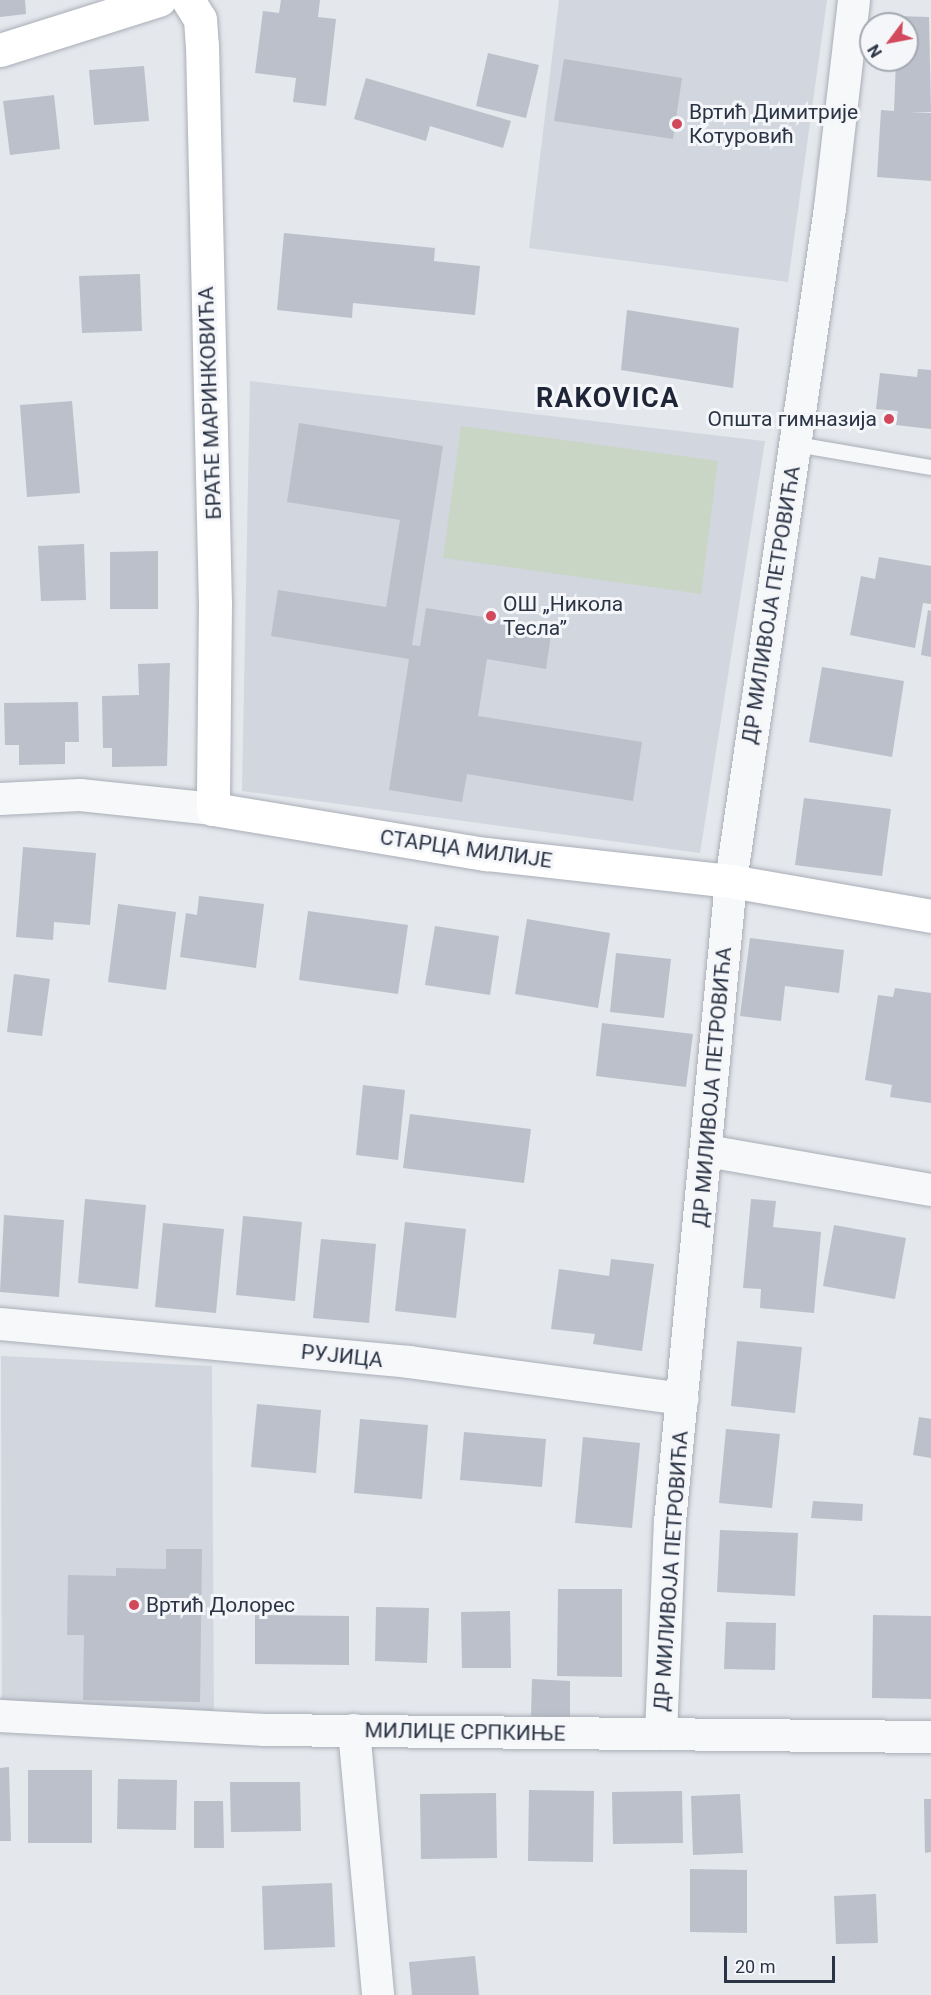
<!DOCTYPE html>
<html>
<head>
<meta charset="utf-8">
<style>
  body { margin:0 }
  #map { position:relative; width:931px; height:1995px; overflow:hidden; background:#e4e7ec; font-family:Roboto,sans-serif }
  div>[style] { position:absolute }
  .built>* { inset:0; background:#d2d6de }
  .green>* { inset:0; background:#c9d6c5 }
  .building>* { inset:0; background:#bbc0ca }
  .roads { filter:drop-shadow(0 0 2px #a9aeb7) drop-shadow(0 0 2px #a9aeb7) }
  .lane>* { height:15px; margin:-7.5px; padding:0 7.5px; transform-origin:7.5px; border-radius:7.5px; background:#f7f8fa }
  .street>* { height:32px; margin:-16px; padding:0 16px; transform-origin:16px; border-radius:16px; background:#f7f8fa }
  .secondary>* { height:33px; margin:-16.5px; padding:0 16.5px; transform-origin:16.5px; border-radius:16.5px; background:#fff }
  .dots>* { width:16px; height:16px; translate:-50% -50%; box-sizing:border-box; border:3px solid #f4f6f9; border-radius:50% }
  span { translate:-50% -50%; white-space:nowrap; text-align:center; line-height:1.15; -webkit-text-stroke:6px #f4f6f9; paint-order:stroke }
  .poi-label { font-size:21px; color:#2b3445 }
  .left { translate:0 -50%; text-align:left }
  .right { translate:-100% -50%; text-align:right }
  .street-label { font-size:21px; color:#2b3445 }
  .district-label { font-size:27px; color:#1d2536; font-weight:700; letter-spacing:1.5px }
  .north { position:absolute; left:859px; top:12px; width:60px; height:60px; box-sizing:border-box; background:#f4f6f9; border:2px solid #a4a8b1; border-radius:50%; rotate:238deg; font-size:16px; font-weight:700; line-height:24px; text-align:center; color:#2b3445 }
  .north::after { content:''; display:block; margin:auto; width:21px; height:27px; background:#d1495b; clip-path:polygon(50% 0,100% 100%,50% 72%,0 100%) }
  .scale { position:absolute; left:724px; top:1956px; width:111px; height:27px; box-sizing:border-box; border:3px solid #2b3445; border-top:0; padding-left:8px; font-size:18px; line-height:21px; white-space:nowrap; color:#2b3445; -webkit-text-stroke:4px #f4f6f9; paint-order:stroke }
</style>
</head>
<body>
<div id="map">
  <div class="built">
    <i style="clip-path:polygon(559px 0,827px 0,788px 282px,529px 248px)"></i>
    <i style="clip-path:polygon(250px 381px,765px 441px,700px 853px,242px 791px)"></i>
    <i style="clip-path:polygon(1px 1356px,212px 1366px,214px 1727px,2px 1716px)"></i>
  </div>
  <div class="green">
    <i style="clip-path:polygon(461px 426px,718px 461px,701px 594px,443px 558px)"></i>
  </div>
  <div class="building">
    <i style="clip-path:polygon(0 0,25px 0,26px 14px,0 17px)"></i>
    <i style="clip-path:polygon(281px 0,320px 0,318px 17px,336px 19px,326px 106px,293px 102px,296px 78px,255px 73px,263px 11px,279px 13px)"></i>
    <i style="clip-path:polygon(897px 16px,929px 17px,931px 112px,909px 112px,931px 113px,931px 181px,877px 177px,881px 110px,894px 111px,896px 60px,907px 60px,907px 24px,897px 24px)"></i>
    <i style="clip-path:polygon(488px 53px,539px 65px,526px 118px,476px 106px)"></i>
    <i style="clip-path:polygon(564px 59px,682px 78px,673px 139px,554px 121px)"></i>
    <i style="clip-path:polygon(144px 66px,149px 121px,94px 125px,89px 70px)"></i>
    <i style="clip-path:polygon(366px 78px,511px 121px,503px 148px,430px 126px,426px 141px,354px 119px)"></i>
    <i style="clip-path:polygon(54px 95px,60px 149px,10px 155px,3px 101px)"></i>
    <i style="clip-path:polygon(284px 233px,435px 248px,434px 261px,480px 266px,475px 315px,353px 303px,352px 318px,277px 310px)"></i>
    <i style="clip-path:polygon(140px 274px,142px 331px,82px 333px,79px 276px)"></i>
    <i style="clip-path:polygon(627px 310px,739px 328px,733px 388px,621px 370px)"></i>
    <i style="clip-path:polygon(918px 369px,931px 370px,931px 429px,896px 425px,898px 411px,876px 409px,880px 373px,917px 377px)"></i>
    <i style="clip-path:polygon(72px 401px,80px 493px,27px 497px,20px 405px)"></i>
    <i style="clip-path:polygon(299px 423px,443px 446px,412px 645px,420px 646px,426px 608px,552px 628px,546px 669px,487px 659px,478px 716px,642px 742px,633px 801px,467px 774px,462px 802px,389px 790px,409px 659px,271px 636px,278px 590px,386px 607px,400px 520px,287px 502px)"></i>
    <i style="clip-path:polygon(84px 544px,86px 600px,41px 601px,38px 546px)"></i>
    <i style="clip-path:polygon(158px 551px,158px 609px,110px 609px,110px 552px)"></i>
    <i style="clip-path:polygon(879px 557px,931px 566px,931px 604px,923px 603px,915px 648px,850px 635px,861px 576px,875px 579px)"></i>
    <i style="clip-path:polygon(928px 610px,931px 611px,931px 657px,921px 655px)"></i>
    <i style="clip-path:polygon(170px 663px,167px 766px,112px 767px,112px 748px,103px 748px,102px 696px,139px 695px,138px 664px)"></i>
    <i style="clip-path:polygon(822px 667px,904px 681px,892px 757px,809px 742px)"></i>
    <i style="clip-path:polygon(78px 702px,79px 742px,65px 742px,65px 764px,19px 765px,19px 745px,5px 745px,4px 703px)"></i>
    <i style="clip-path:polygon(804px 798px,891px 809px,882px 876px,795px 865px)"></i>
    <i style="clip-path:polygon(23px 847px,96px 853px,90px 925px,54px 922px,53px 940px,16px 937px)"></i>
    <i style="clip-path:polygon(199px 896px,264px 904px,256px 968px,180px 957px,186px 913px,197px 915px)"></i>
    <i style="clip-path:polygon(118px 904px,176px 912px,166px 990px,108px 982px)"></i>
    <i style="clip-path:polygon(308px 911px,408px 925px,398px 994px,299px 980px)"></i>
    <i style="clip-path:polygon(527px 919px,610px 933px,598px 1008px,515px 994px)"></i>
    <i style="clip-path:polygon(435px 926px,499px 936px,490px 995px,425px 985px)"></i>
    <i style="clip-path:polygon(750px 938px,844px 950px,839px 993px,785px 986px,781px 1021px,740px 1016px)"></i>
    <i style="clip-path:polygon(616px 953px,671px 959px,664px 1018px,610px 1012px)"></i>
    <i style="clip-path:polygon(14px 974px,50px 979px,42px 1036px,7px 1032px)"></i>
    <i style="clip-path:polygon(895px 988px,931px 993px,931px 1103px,890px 1097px,892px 1085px,865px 1080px,878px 995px,893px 997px)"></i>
    <i style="clip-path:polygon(602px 1023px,693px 1034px,686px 1087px,596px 1076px)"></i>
    <i style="clip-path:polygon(363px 1085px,405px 1090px,398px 1160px,356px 1155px)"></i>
    <i style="clip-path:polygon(410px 1114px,531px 1129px,524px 1183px,403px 1168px)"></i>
    <i style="clip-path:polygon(85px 1199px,146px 1205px,138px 1289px,78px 1283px)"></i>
    <i style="clip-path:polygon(751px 1199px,776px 1201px,773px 1227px,821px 1232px,814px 1313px,760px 1308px,761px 1289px,743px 1288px)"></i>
    <i style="clip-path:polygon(4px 1215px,64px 1220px,59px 1297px,0 1292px)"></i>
    <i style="clip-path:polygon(243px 1216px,302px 1222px,295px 1301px,236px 1295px)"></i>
    <i style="clip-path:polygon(405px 1222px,466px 1229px,456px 1318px,395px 1311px)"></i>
    <i style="clip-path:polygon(163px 1223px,224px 1229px,216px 1313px,155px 1307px)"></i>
    <i style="clip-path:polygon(834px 1225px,906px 1238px,895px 1299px,823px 1286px)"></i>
    <i style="clip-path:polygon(321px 1239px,376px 1244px,369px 1323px,313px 1318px)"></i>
    <i style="clip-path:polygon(611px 1259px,654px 1264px,642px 1351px,593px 1344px,595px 1334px,551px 1329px,559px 1269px,609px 1276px)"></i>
    <i style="clip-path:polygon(737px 1341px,802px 1347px,795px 1413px,731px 1406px)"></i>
    <i style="clip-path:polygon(257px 1404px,321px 1410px,316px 1473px,251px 1467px)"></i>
    <i style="clip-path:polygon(919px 1417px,931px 1419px,931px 1458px,913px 1455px)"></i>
    <i style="clip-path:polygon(360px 1419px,428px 1425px,422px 1499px,354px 1493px)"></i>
    <i style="clip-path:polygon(726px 1429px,780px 1434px,772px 1508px,719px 1503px)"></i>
    <i style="clip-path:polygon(464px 1432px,546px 1439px,542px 1487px,460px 1480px)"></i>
    <i style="clip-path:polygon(583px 1437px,640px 1443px,632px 1528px,575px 1523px)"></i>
    <i style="clip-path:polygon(813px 1501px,863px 1504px,862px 1521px,811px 1518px)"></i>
    <i style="clip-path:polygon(720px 1530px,798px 1533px,795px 1596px,717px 1592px)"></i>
    <i style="clip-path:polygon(166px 1549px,202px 1549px,200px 1702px,83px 1700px,84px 1635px,67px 1635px,68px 1575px,116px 1576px,116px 1568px,166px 1569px)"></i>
    <i style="clip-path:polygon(558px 1589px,622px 1589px,622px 1677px,557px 1676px)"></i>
    <i style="clip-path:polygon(376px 1607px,429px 1608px,427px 1663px,375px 1661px)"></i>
    <i style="clip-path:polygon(510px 1611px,511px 1668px,462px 1668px,461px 1612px)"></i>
    <i style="clip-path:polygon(255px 1615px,349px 1616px,349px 1665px,255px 1664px)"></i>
    <i style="clip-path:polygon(873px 1615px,931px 1616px,931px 1699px,872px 1698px)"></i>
    <i style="clip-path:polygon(726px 1622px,776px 1623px,775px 1670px,724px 1669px)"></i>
    <i style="clip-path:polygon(532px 1679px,570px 1681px,570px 1718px,531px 1716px)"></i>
    <i style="clip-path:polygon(9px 1767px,11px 1841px,0 1841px,0 1768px)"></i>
    <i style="clip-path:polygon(28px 1770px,92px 1770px,92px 1843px,28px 1843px)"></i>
    <i style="clip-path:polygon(118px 1779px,177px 1780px,176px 1830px,117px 1829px)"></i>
    <i style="clip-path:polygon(230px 1782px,300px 1782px,301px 1831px,231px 1832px)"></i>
    <i style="clip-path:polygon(529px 1790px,594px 1791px,593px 1862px,528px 1861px)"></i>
    <i style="clip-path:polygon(682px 1791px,683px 1843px,613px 1844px,612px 1792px)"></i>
    <i style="clip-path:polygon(496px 1793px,497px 1858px,421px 1859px,420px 1794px)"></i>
    <i style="clip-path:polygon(740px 1794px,743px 1853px,693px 1855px,691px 1796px)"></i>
    <i style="clip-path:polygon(924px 1799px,931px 1799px,931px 1852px,925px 1853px)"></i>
    <i style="clip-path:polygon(194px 1801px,223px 1801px,224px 1848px,194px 1848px)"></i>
    <i style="clip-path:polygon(690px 1869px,747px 1870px,747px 1933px,690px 1932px)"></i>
    <i style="clip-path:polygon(332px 1883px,335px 1947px,264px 1950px,262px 1886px)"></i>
    <i style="clip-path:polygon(876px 1894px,878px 1943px,836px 1944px,834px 1896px)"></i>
    <i style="clip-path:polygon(475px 1956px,479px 1995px,412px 1995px,409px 1962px)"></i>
  </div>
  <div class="roads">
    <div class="lane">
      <i style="left:796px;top:444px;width:137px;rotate:9.7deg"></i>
    </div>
    <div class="street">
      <i style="left:0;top:799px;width:80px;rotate:-2.9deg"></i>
      <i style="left:80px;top:795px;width:134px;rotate:6deg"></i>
      <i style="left:707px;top:1151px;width:227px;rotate:9.9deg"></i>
      <i style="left:0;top:1324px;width:411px;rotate:5.3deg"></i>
      <i style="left:409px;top:1362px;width:276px;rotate:7.7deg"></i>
      <i style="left:0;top:1716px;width:264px;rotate:3deg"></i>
      <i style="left:264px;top:1730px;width:667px;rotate:0.6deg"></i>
      <i style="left:354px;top:1730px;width:266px;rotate:84.8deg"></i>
      <i style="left:661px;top:1734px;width:212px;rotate:-87.6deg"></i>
      <i style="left:670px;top:1522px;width:644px;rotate:-84.56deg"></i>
      <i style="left:731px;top:881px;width:680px;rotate:-81.63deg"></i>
      <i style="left:830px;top:208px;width:209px;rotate:-83.4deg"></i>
    </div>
    <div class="secondary">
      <i style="left:188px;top:0;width:22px;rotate:58deg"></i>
      <i style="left:200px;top:19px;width:26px;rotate:86deg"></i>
      <i style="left:202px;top:45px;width:558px;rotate:88.67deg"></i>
      <i style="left:215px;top:603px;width:206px;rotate:90.6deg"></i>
      <i style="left:213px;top:809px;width:277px;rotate:9.4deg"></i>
      <i style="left:486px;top:854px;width:246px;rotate:6.3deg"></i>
      <i style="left:731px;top:881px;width:203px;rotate:9.9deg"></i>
      <i style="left:0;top:50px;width:167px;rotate:-17.5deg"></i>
    </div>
  </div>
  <div class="dots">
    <i style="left:677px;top:124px;background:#d1495b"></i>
    <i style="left:889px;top:419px;background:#d1495b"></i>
    <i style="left:491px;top:616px;background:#d1495b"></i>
    <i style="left:134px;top:1605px;background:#d1495b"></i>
  </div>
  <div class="poi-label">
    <span class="left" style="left:689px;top:124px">Вртић Димитрије<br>Котуровић</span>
    <span class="right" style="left:877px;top:419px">Општа гимназија</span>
    <span class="left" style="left:503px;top:616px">ОШ „Никола<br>Тесла”</span>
    <span class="left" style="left:146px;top:1605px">Вртић Долорес</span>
  </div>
  <div class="street-label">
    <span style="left:210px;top:403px;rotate:-92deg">БРАЋЕ МАРИНКОВИЋА</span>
    <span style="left:771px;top:605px;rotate:-81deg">ДР МИЛИВОЈА ПЕТРОВИЋА</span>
    <span style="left:466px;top:849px;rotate:8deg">СТАРЦА МИЛИЈЕ</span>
    <span style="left:712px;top:1087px;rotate:-85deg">ДР МИЛИВОЈА ПЕТРОВИЋА</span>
    <span style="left:342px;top:1356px;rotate:6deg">РУЈИЦА</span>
    <span style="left:671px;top:1571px;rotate:-86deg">ДР МИЛИВОЈА ПЕТРОВИЋА</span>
    <span style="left:465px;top:1732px;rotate:1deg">МИЛИЦЕ СРПКИЊЕ</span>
  </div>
  <div class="district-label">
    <span style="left:608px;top:399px">RAKOVICA</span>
  </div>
  <div class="north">N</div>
  <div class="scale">20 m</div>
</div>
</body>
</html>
